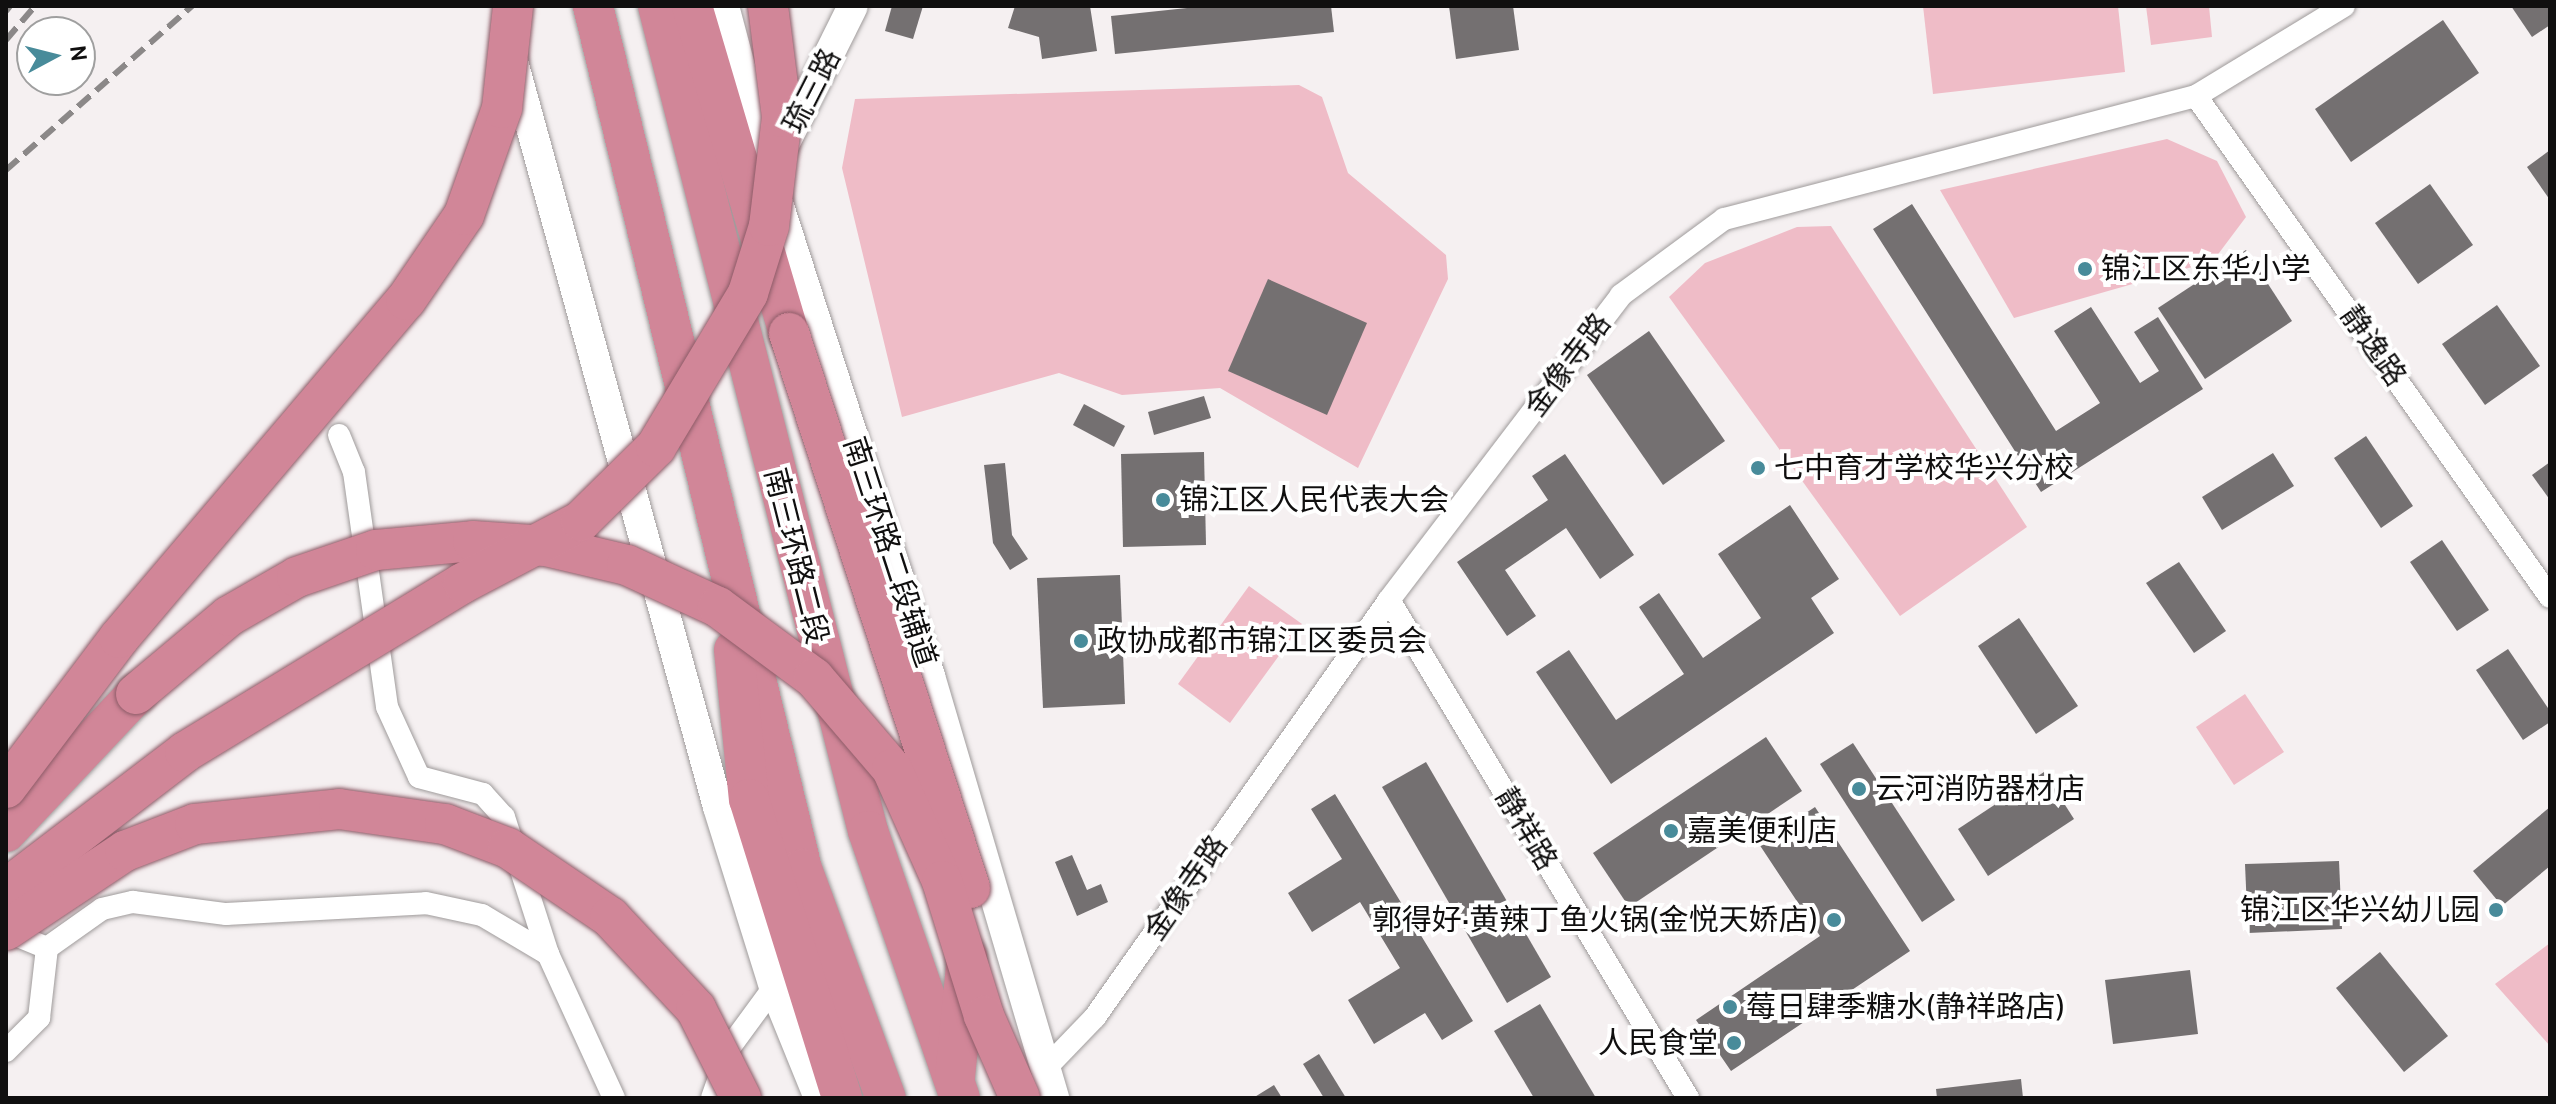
<!DOCTYPE html>
<html>
<head>
<meta charset="utf-8">
<style>
  body { margin:0 }
  #map { position:relative; width:2556px; height:1104px; overflow:hidden; background:#f5f0f1; font-family:Cabin,"Noto Sans SC",sans-serif }
  div>[style] { position:absolute }
  .green>* { inset:0; background:#efbcc7 }
  .building>* { inset:0; background:#747071 }
  .roads { filter:drop-shadow(0 0 2px #9f9b9b) drop-shadow(0 0 2px #9f9b9b) }
  .street>* { height:22px; margin:-11px; padding:0 11px; transform-origin:11px; border-radius:11px; background:#fff }
  .secondary>* { height:30px; margin:-15px; padding:0 15px; transform-origin:15px; border-radius:15px; background:#fff }
  .highway>* { height:40px; margin:-20px; padding:0 20px; transform-origin:20px; border-radius:20px; background:#d18698 }
  .rail>* { height:6px; margin-top:-3px; transform-origin:0; background:repeating-linear-gradient(90deg,#8b8888 0 16px,transparent 0 24px) }
  .bridges { filter:drop-shadow(0 0 2px #8d5c68) drop-shadow(0 0 2px #8d5c68) }
  .highway-bridge>* { height:40px; margin:-20px; padding:0 20px; transform-origin:20px; border-radius:20px; background:#d18698 }
  .dots>* { width:22px; height:22px; translate:-50% -50%; box-sizing:border-box; border:4px solid #fff; border-radius:50% }
  span { translate:-50% -50%; white-space:nowrap; text-align:center; line-height:1.15; -webkit-text-stroke:8px #fff; paint-order:stroke }
  .street-label { font-size:30px; color:#100f0f }
  .poi-label { font-size:30px; color:#100f0f }
  .left { translate:0 -50%; text-align:left }
  .right { translate:-100% -50%; text-align:right }
  .frame { position:absolute; inset:0; border:8px solid #100f0f; pointer-events:none }
  .north { position:absolute; left:16px; top:16px; width:80px; height:80px; box-sizing:border-box; background:#fff; border:2px solid #9f9f9f; border-radius:50%; rotate:83deg; font-size:22px; font-weight:700; line-height:32px; text-align:center; color:#100f0f }
  .north::after { content:''; display:block; margin:auto; width:28px; height:36px; background:#488b9a; clip-path:polygon(50% 0,100% 100%,50% 72%,0 100%) }
</style>
</head>
<body>
<div id="map">
  <div class="green">
    <i style="clip-path:polygon(1923px 6px,2118px 6px,2125px 72px,1933px 94px)"></i>
    <i style="clip-path:polygon(2146px 6px,2209px 6px,2212px 37px,2151px 45px)"></i>
    <i style="clip-path:polygon(1299px 85px,1322px 97px,1348px 173px,1446px 255px,1448px 279px,1358px 468px,1220px 388px,1122px 395px,1059px 373px,902px 417px,842px 168px,855px 99px)"></i>
    <i style="clip-path:polygon(2167px 139px,2217px 161px,2246px 217px,2213px 261px,2014px 318px,1940px 190px)"></i>
    <i style="clip-path:polygon(1831px 226px,2027px 527px,1900px 616px,1669px 297px,1705px 263px,1797px 227px)"></i>
    <i style="clip-path:polygon(1249px 586px,1302px 624px,1230px 723px,1178px 684px)"></i>
    <i style="clip-path:polygon(2245px 694px,2284px 752px,2234px 785px,2196px 727px)"></i>
    <i style="clip-path:polygon(2550px 943px,2550px 1046px,2495px 984px)"></i>
  </div>
  <div class="building">
    <i style="clip-path:polygon(892px 6px,923px 6px,913px 39px,885px 31px)"></i>
    <i style="clip-path:polygon(1015px 6px,1090px 6px,1097px 51px,1042px 59px,1039px 37px,1008px 28px)"></i>
    <i style="clip-path:polygon(1206px 6px,1331px 6px,1334px 32px,1115px 54px,1111px 16px)"></i>
    <i style="clip-path:polygon(1449px 6px,1513px 6px,1519px 50px,1456px 59px)"></i>
    <i style="clip-path:polygon(2511px 6px,2550px 6px,2550px 25px,2532px 37px)"></i>
    <i style="clip-path:polygon(2443px 20px,2479px 73px,2351px 162px,2315px 109px)"></i>
    <i style="clip-path:polygon(2550px 150px,2550px 200px,2527px 167px)"></i>
    <i style="clip-path:polygon(2430px 184px,2473px 245px,2418px 284px,2375px 223px)"></i>
    <i style="clip-path:polygon(1912px 204px,2056px 431px,2100px 403px,2054px 331px,2091px 307px,2140px 383px,2159px 371px,2134px 332px,2158px 317px,2203px 389px,2041px 492px,1873px 229px)"></i>
    <i style="clip-path:polygon(2246px 250px,2292px 321px,2205px 379px,2158px 308px)"></i>
    <i style="clip-path:polygon(1268px 279px,1367px 323px,1327px 415px,1228px 371px)"></i>
    <i style="clip-path:polygon(2497px 305px,2540px 366px,2485px 405px,2442px 344px)"></i>
    <i style="clip-path:polygon(1649px 331px,1725px 441px,1663px 485px,1587px 375px)"></i>
    <i style="clip-path:polygon(1204px 396px,1211px 418px,1154px 435px,1148px 412px)"></i>
    <i style="clip-path:polygon(1084px 404px,1125px 426px,1114px 447px,1073px 425px)"></i>
    <i style="clip-path:polygon(2366px 436px,2413px 506px,2381px 528px,2334px 458px)"></i>
    <i style="clip-path:polygon(1204px 452px,1206px 545px,1123px 547px,1121px 454px)"></i>
    <i style="clip-path:polygon(2273px 453px,2294px 486px,2222px 530px,2202px 497px)"></i>
    <i style="clip-path:polygon(1565px 454px,1634px 555px,1600px 579px,1566px 528px,1505px 570px,1536px 616px,1507px 636px,1457px 562px,1548px 500px,1532px 476px)"></i>
    <i style="clip-path:polygon(2550px 462px,2550px 500px,2532px 475px)"></i>
    <i style="clip-path:polygon(1005px 463px,1012px 535px,1028px 559px,1010px 570px,993px 543px,984px 465px)"></i>
    <i style="clip-path:polygon(1790px 505px,1839px 579px,1811px 598px,1834px 633px,1611px 784px,1536px 672px,1569px 650px,1616px 720px,1684px 674px,1639px 607px,1659px 593px,1703px 658px,1761px 618px,1718px 554px)"></i>
    <i style="clip-path:polygon(2442px 540px,2489px 610px,2457px 631px,2410px 562px)"></i>
    <i style="clip-path:polygon(2179px 562px,2226px 631px,2194px 653px,2146px 583px)"></i>
    <i style="clip-path:polygon(1120px 575px,1125px 704px,1043px 708px,1037px 578px)"></i>
    <i style="clip-path:polygon(2019px 618px,2078px 706px,2036px 734px,1978px 646px)"></i>
    <i style="clip-path:polygon(2508px 649px,2550px 711px,2550px 722px,2523px 740px,2476px 670px)"></i>
    <i style="clip-path:polygon(1766px 737px,1802px 791px,1629px 907px,1593px 853px)"></i>
    <i style="clip-path:polygon(1853px 743px,1955px 900px,1922px 922px,1820px 764px)"></i>
    <i style="clip-path:polygon(1426px 762px,1551px 977px,1507px 1003px,1382px 787px)"></i>
    <i style="clip-path:polygon(2044px 772px,2074px 819px,1988px 876px,1958px 829px)"></i>
    <i style="clip-path:polygon(1335px 794px,1473px 1021px,1442px 1040px,1425px 1013px,1374px 1044px,1348px 1000px,1400px 968px,1360px 902px,1312px 932px,1288px 893px,1342px 859px,1311px 809px)"></i>
    <i style="clip-path:polygon(1815px 807px,1910px 951px,1731px 1071px,1696px 1020px,1820px 936px,1759px 844px)"></i>
    <i style="clip-path:polygon(2550px 807px,2550px 866px,2502px 906px,2473px 871px)"></i>
    <i style="clip-path:polygon(1072px 855px,1087px 890px,1101px 884px,1108px 902px,1077px 916px,1055px 862px)"></i>
    <i style="clip-path:polygon(2339px 861px,2342px 929px,2248px 933px,2245px 864px)"></i>
    <i style="clip-path:polygon(2380px 952px,2448px 1036px,2404px 1072px,2336px 988px)"></i>
    <i style="clip-path:polygon(2190px 970px,2198px 1034px,2113px 1044px,2105px 980px)"></i>
    <i style="clip-path:polygon(1540px 1004px,1596px 1098px,1534px 1098px,1494px 1031px)"></i>
    <i style="clip-path:polygon(1319px 1054px,1346px 1098px,1324px 1098px,1303px 1064px)"></i>
    <i style="clip-path:polygon(2021px 1079px,2023px 1098px,1937px 1098px,1936px 1089px)"></i>
    <i style="clip-path:polygon(1274px 1085px,1282px 1098px,1253px 1098px)"></i>
  </div>
  <div class="roads">
    <div class="street">
      <i style="left:2196px;top:96px;width:613px;rotate:54.76deg"></i>
      <i style="left:339px;top:435px;width:40px;rotate:68deg"></i>
      <i style="left:354px;top:472px;width:237px;rotate:82deg"></i>
      <i style="left:387px;top:707px;width:77px;rotate:65.4deg"></i>
      <i style="left:419px;top:777px;width:66px;rotate:14.9deg"></i>
      <i style="left:483px;top:794px;width:31px;rotate:48deg"></i>
      <i style="left:504px;top:817px;width:144px;rotate:72.2deg"></i>
      <i style="left:1389px;top:600px;width:581px;rotate:59.02deg"></i>
      <i style="left:6px;top:931px;width:44px;rotate:22.5deg"></i>
      <i style="left:47px;top:948px;width:67px;rotate:-35.3deg"></i>
      <i style="left:102px;top:909px;width:32px;rotate:-13deg"></i>
      <i style="left:133px;top:902px;width:94px;rotate:7.4deg"></i>
      <i style="left:226px;top:914px;width:200px;rotate:-3.1deg"></i>
      <i style="left:426px;top:903px;width:57px;rotate:12.1deg"></i>
      <i style="left:482px;top:915px;width:77px;rotate:30.6deg"></i>
      <i style="left:548px;top:954px;width:158px;rotate:65.4deg"></i>
      <i style="left:6px;top:1051px;width:47px;rotate:-45deg"></i>
      <i style="left:39px;top:1018px;width:70px;rotate:-83.5deg"></i>
      <i style="left:1046px;top:1068px;width:71px;rotate:-46.1deg"></i>
      <i style="left:1095px;top:1017px;width:510px;rotate:-54.81deg"></i>
      <i style="left:1389px;top:600px;width:383px;rotate:-52.7deg"></i>
      <i style="left:1621px;top:295px;width:128px;rotate:-36.4deg"></i>
      <i style="left:1724px;top:219px;width:488px;rotate:-14.6deg"></i>
      <i style="left:2196px;top:96px;width:173px;rotate:-31.3deg"></i>
      <i style="left:712px;top:1098px;width:54px;rotate:-70.6deg"></i>
      <i style="left:730px;top:1047px;width:74px;rotate:-53.7deg"></i>
    </div>
    <div class="secondary">
      <i style="left:724px;top:6px;width:175px;rotate:75.1deg"></i>
      <i style="left:769px;top:175px;width:526px;rotate:72.18deg"></i>
      <i style="left:930px;top:676px;width:440px;rotate:73.6deg"></i>
      <i style="left:512px;top:58px;width:777px;rotate:74.62deg"></i>
      <i style="left:718px;top:807px;width:189px;rotate:72.7deg"></i>
      <i style="left:774px;top:987px;width:120px;rotate:67.9deg"></i>
      <i style="left:783px;top:147px;width:157px;rotate:-63.6deg"></i>
    </div>
    <div class="highway">
      <i style="left:593px;top:6px;width:888px;rotate:76.39deg"></i>
      <i style="left:802px;top:869px;width:244px;rotate:69.9deg"></i>
      <i style="left:658px;top:6px;width:851px;rotate:75.72deg"></i>
      <i style="left:868px;top:831px;width:282px;rotate:71deg"></i>
      <i style="left:692px;top:6px;width:341px;rotate:73.5deg"></i>
      <i style="left:734px;top:650px;width:150px;rotate:84.3deg"></i>
      <i style="left:749px;top:799px;width:313px;rotate:72.7deg"></i>
      <i style="left:6px;top:832px;width:190px;rotate:-46.7deg"></i>
      <i style="left:955px;top:1077px;width:121px;rotate:-84.3deg"></i>
    </div>
  </div>
  <div class="rail">
    <i style="left:6px;top:11px;width:6px;rotate:-51deg"></i>
    <i style="left:6px;top:40px;width:45px;rotate:-49.5deg"></i>
    <i style="left:6px;top:170px;width:248px;rotate:-41.4deg"></i>
  </div>
  <div class="bridges">
    <div class="highway-bridge">
      <i style="left:789px;top:333px;width:584px;rotate:71.94deg"></i>
      <i style="left:136px;top:694px;width:121px;rotate:-40deg"></i>
      <i style="left:229px;top:616px;width:78px;rotate:-29.8deg"></i>
      <i style="left:297px;top:577px;width:83px;rotate:-18.9deg"></i>
      <i style="left:376px;top:550px;width:97px;rotate:-5.3deg"></i>
      <i style="left:473px;top:541px;width:73px;rotate:3.9deg"></i>
      <i style="left:546px;top:546px;width:83px;rotate:13.2deg"></i>
      <i style="left:627px;top:565px;width:100px;rotate:24.8deg"></i>
      <i style="left:718px;top:607px;width:119px;rotate:36.5deg"></i>
      <i style="left:814px;top:678px;width:120px;rotate:49.4deg"></i>
      <i style="left:892px;top:769px;width:123px;rotate:65.9deg"></i>
      <i style="left:942px;top:881px;width:141px;rotate:72.7deg"></i>
      <i style="left:984px;top:1016px;width:90px;rotate:66.3deg"></i>
      <i style="left:6px;top:788px;width:188px;rotate:-53deg"></i>
      <i style="left:119px;top:638px;width:443px;rotate:-49.7deg"></i>
      <i style="left:406px;top:300px;width:103px;rotate:-55.7deg"></i>
      <i style="left:464px;top:215px;width:114px;rotate:-70.4deg"></i>
      <i style="left:502px;top:108px;width:103px;rotate:-83.8deg"></i>
      <i style="left:6px;top:889px;width:225px;rotate:-37.4deg"></i>
      <i style="left:185px;top:752px;width:325px;rotate:-31.3deg"></i>
      <i style="left:463px;top:583px;width:133px;rotate:-27.7deg"></i>
      <i style="left:581px;top:521px;width:105px;rotate:-44.6deg"></i>
      <i style="left:656px;top:447px;width:179px;rotate:-59.1deg"></i>
      <i style="left:748px;top:293px;width:70px;rotate:-72.6deg"></i>
      <i style="left:769px;top:226px;width:110px;rotate:-83.2deg"></i>
      <i style="left:782px;top:117px;width:112px;rotate:-97.2deg"></i>
      <i style="left:6px;top:930px;width:143px;rotate:-33.6deg"></i>
      <i style="left:125px;top:851px;width:75px;rotate:-21.1deg"></i>
      <i style="left:195px;top:824px;width:145px;rotate:-5.9deg"></i>
      <i style="left:339px;top:809px;width:107px;rotate:8.1deg"></i>
      <i style="left:445px;top:824px;width:67px;rotate:20.9deg"></i>
      <i style="left:508px;top:848px;width:123px;rotate:34.1deg"></i>
      <i style="left:610px;top:917px;width:126px;rotate:46.9deg"></i>
      <i style="left:696px;top:1009px;width:100px;rotate:63.2deg"></i>
    </div>
  </div>
  <div class="dots">
    <i style="left:2085px;top:269px;background:#488b9a"></i>
    <i style="left:1758px;top:468px;background:#488b9a"></i>
    <i style="left:1163px;top:500px;background:#488b9a"></i>
    <i style="left:1081px;top:641px;background:#488b9a"></i>
    <i style="left:1859px;top:789px;background:#488b9a"></i>
    <i style="left:1671px;top:831px;background:#488b9a"></i>
    <i style="left:2496px;top:910px;background:#488b9a"></i>
    <i style="left:1834px;top:920px;background:#488b9a"></i>
    <i style="left:1730px;top:1007px;background:#488b9a"></i>
    <i style="left:1734px;top:1043px;background:#488b9a"></i>
  </div>
  <div class="street-label">
    <span style="left:812px;top:91px;rotate:-63deg">琉三路</span>
    <span style="left:2373px;top:346px;rotate:55deg">静逸路</span>
    <span style="left:1568px;top:365px;rotate:-53deg">金像寺路</span>
    <span style="left:890px;top:552px;rotate:72deg">南三环路二段辅道</span>
    <span style="left:796px;top:556px;rotate:76deg">南三环路二段</span>
    <span style="left:1526px;top:829px;rotate:59deg">静祥路</span>
    <span style="left:1186px;top:888px;rotate:-55deg">金像寺路</span>
  </div>
  <div class="poi-label">
    <span class="left" style="left:2101px;top:269px">锦江区东华小学</span>
    <span class="left" style="left:1774px;top:468px">七中育才学校华兴分校</span>
    <span class="left" style="left:1179px;top:500px">锦江区人民代表大会</span>
    <span class="left" style="left:1097px;top:641px">政协成都市锦江区委员会</span>
    <span class="left" style="left:1875px;top:789px">云河消防器材店</span>
    <span class="left" style="left:1687px;top:831px">嘉美便利店</span>
    <span class="right" style="left:2480px;top:910px">锦江区华兴幼儿园</span>
    <span class="right" style="left:1818px;top:920px">郭得好·黄辣丁鱼火锅(金悦天娇店)</span>
    <span class="left" style="left:1746px;top:1007px">莓日肆季糖水(静祥路店)</span>
    <span class="right" style="left:1718px;top:1043px">人民食堂</span>
  </div>
  <div class="frame"></div>
  <div class="north">N</div>
</div>
</body>
</html>
